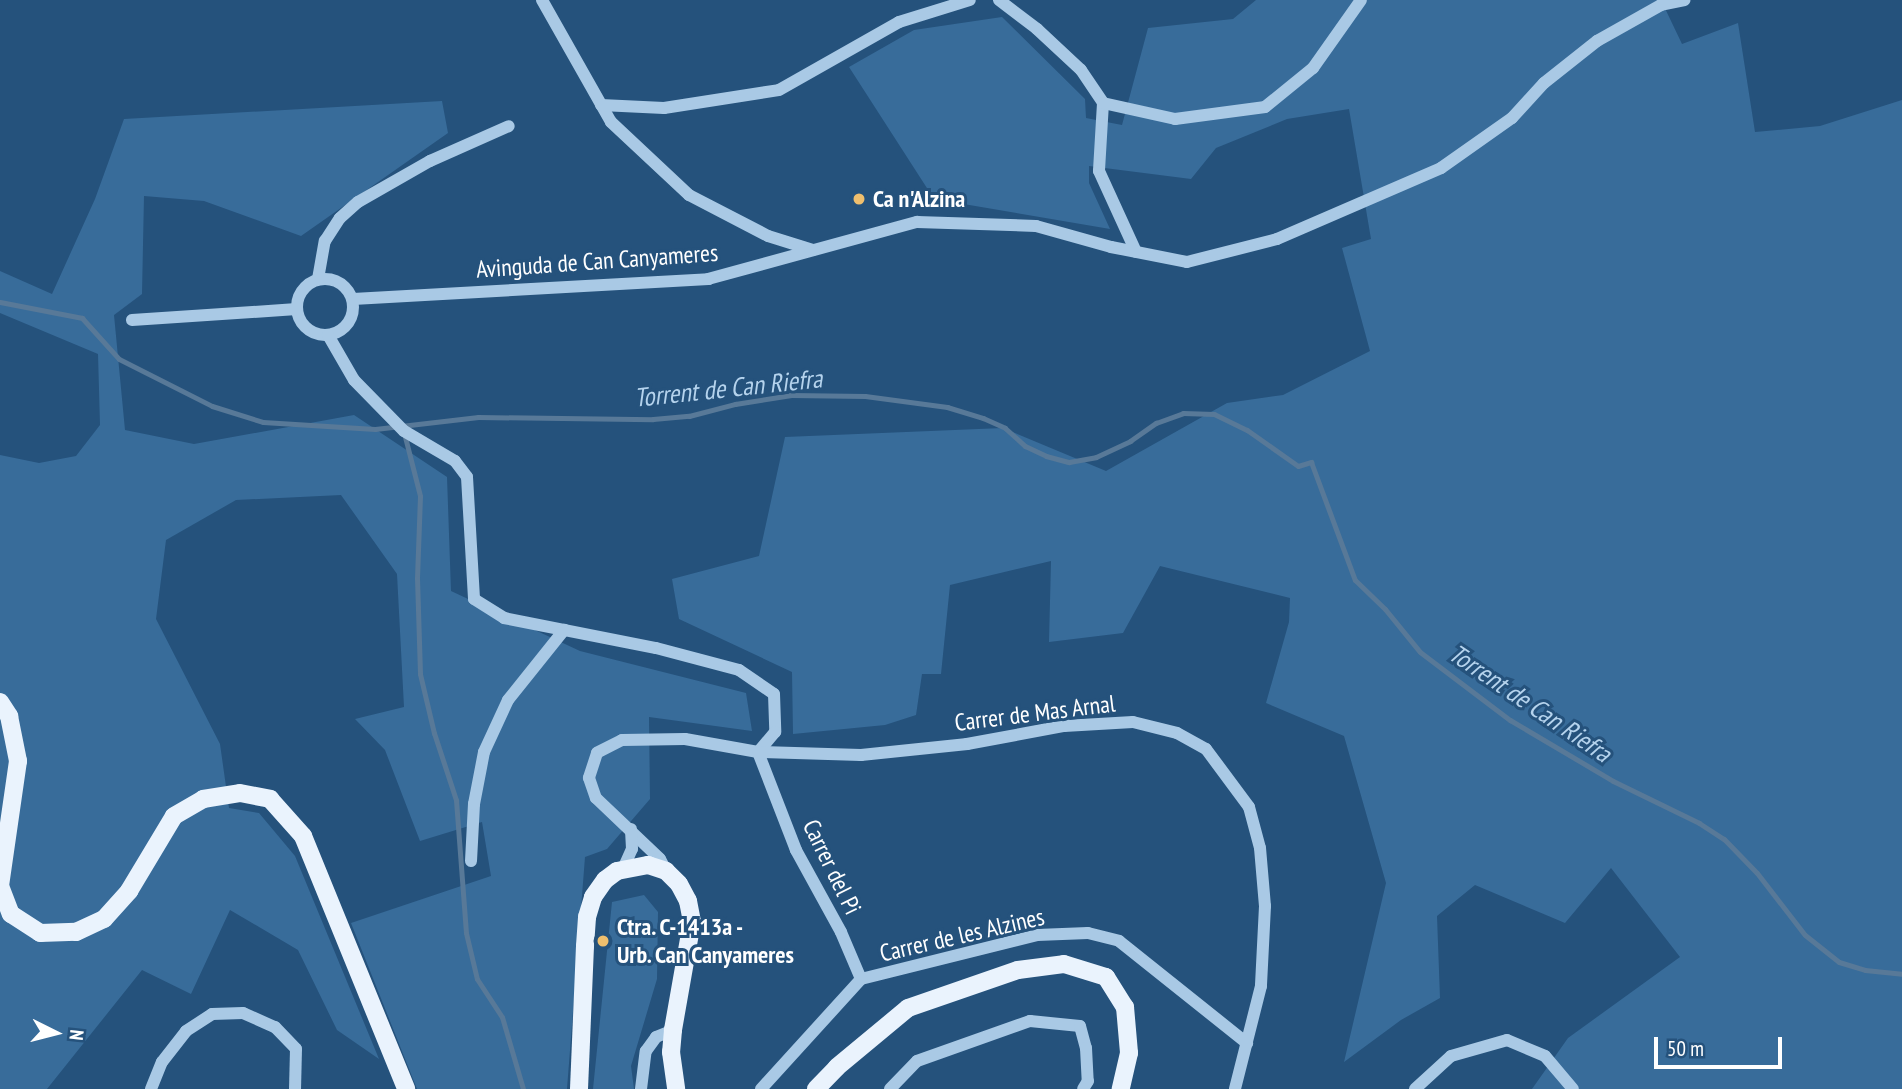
<!DOCTYPE html>
<html>
<head>
<meta charset="utf-8">
<style>
  body { margin:0 }
  #map { position:relative; width:1902px; height:1089px; overflow:hidden; background:#25527c; font-family:"PT Sans Narrow",sans-serif }
  div>[style] { position:absolute }
  .green>* { inset:0; background:#386c9a }
  .stream>* { height:5px; margin:-2.5px; padding:0 2.5px; transform-origin:2.5px; border-radius:2.5px; background:#587998 }
  .minor>* { height:12px; margin:-6px; padding:0 6px; transform-origin:6px; border-radius:6px; background:#a9c9e5 }
  .minor>.ring { margin:-6px; padding:0; box-sizing:content-box; background:none; border:12px solid #a9c9e5; border-radius:50% }
  .major>* { height:18px; margin:-9px; padding:0 9px; transform-origin:9px; border-radius:9px; background:#eaf3fd }
  .dots>* { width:19px; height:19px; translate:-50% -50%; box-sizing:border-box; border:4px solid #25527c; border-radius:50% }
  span { translate:-50% -50%; white-space:nowrap; text-align:center; line-height:1.15; -webkit-text-stroke:6px #25527c; paint-order:stroke }
  .poi-label { font-size:24px; color:#fff; font-weight:700 }
  .left { translate:0 -50%; text-align:left }
  .street-label { font-size:24px; color:#fff }
  .water-label { font-size:26px; color:#b5d3ed; font-style:italic }
  .north { position:absolute; left:21px; top:998px; width:70px; height:70px; -webkit-text-stroke:5px #25527c; paint-order:stroke; rotate:96deg; font-size:19px; font-weight:700; line-height:28px; text-align:center; color:#fff }
  .north::after { content:''; display:block; margin:auto; width:24px; height:32px; background:#fff; clip-path:polygon(50% 0,100% 100%,50% 72%,0 100%) }
  .scale { position:absolute; left:1654px; top:1037px; width:128px; height:32px; box-sizing:border-box; border:4px solid #fff; border-top:0; padding-left:9px; font-size:21px; line-height:24px; white-space:nowrap; color:#fff; -webkit-text-stroke:5px #25527c; paint-order:stroke }
</style>
</head>
<body>
<div id="map">
  <div class="green">
    <i style="clip-path:polygon(1256px 0,1661px 0,1682px 44px,1738px 23px,1755px 132px,1820px 126px,1902px 100px,1902px 1089px,1532px 1089px,1568px 1038px,1680px 957px,1611px 868px,1565px 923px,1475px 885px,1437px 916px,1440px 998px,1401px 1020px,1344px 1062px,1386px 883px,1344px 736px,1266px 703px,1289px 622px,1290px 598px,1160px 566px,1123px 633px,1049px 642px,1051px 561px,950px 585px,941px 674px,922px 674px,916px 715px,885px 725px,793px 734px,792px 672px,679px 619px,672px 579px,759px 556px,785px 437px,1003px 428px,1106px 471px,1227px 403px,1283px 395px,1370px 351px,1342px 248px,1371px 239px,1349px 109px,1287px 119px,1216px 148px,1191px 179px,1089px 166px,1089px 183px,1110px 229px,934px 199px,849px 67px,914px 30px,1002px 17px,1085px 99px,1086px 118px,1122px 125px,1148px 28px,1233px 19px)"></i>
    <i style="clip-path:polygon(442px 101px,448px 133px,301px 236px,204px 201px,144px 196px,142px 294px,114px 315px,125px 430px,194px 444px,354px 415px,447px 477px,451px 591px,580px 651px,746px 693px,752px 731px,649px 717px,650px 799px,607px 849px,585px 857px,567px 1089px,417px 1089px,351px 923px,491px 876px,482px 822px,420px 841px,385px 750px,355px 719px,404px 707px,397px 574px,341px 495px,236px 500px,166px 540px,156px 619px,220px 744px,229px 808px,259px 813px,295px 856px,379px 1059px,337px 1030px,298px 950px,230px 910px,191px 994px,142px 970px,47px 1089px,0 1089px,0 455px,39px 463px,76px 456px,100px 425px,98px 354px,0 313px,0 271px,52px 294px,95px 199px,124px 119px)"></i>
    <i style="clip-path:polygon(644px 895px,658px 912px,657px 979px,631px 1066px,634px 1089px,593px 1089px,612px 902px)"></i>
  </div>
  <div class="stream">
    <i style="left:0;top:302px;width:84px;rotate:11deg"></i>
    <i style="left:82px;top:318px;width:55px;rotate:47.9deg"></i>
    <i style="left:119px;top:359px;width:104px;rotate:26.8deg"></i>
    <i style="left:212px;top:406px;width:53px;rotate:17.4deg"></i>
    <i style="left:263px;top:422px;width:112px;rotate:3.6deg"></i>
    <i style="left:375px;top:429px;width:104px;rotate:-6.6deg"></i>
    <i style="left:478px;top:417px;width:175px;rotate:0.7deg"></i>
    <i style="left:653px;top:419px;width:36px;rotate:-5deg"></i>
    <i style="left:689px;top:416px;width:48px;rotate:-14.6deg"></i>
    <i style="left:735px;top:404px;width:57px;rotate:-9.1deg"></i>
    <i style="left:791px;top:395px;width:74px;rotate:0.8deg"></i>
    <i style="left:865px;top:396px;width:83px;rotate:7.6deg"></i>
    <i style="left:947px;top:407px;width:38px;rotate:17deg"></i>
    <i style="left:983px;top:418px;width:24px;rotate:24deg"></i>
    <i style="left:1005px;top:428px;width:27px;rotate:42deg"></i>
    <i style="left:1025px;top:446px;width:23px;rotate:25deg"></i>
    <i style="left:1046px;top:456px;width:24px;rotate:15deg"></i>
    <i style="left:1069px;top:462px;width:27px;rotate:-10deg"></i>
    <i style="left:1096px;top:457px;width:38px;rotate:-25deg"></i>
    <i style="left:1130px;top:441px;width:32px;rotate:-35deg"></i>
    <i style="left:1156px;top:423px;width:29px;rotate:-20deg"></i>
    <i style="left:1183px;top:413px;width:31px;rotate:2deg"></i>
    <i style="left:1214px;top:414px;width:37px;rotate:26deg"></i>
    <i style="left:1247px;top:430px;width:62px;rotate:35.2deg"></i>
    <i style="left:1298px;top:466px;width:14px;rotate:-17deg"></i>
    <i style="left:1311px;top:462px;width:126px;rotate:69.6deg"></i>
    <i style="left:1355px;top:580px;width:42px;rotate:44deg"></i>
    <i style="left:1385px;top:609px;width:55px;rotate:50.9deg"></i>
    <i style="left:1420px;top:652px;width:113px;rotate:37.1deg"></i>
    <i style="left:1510px;top:720px;width:120px;rotate:30.6deg"></i>
    <i style="left:1613px;top:781px;width:96px;rotate:26deg"></i>
    <i style="left:1699px;top:823px;width:30px;rotate:33deg"></i>
    <i style="left:1724px;top:839px;width:47px;rotate:45.9deg"></i>
    <i style="left:1757px;top:873px;width:78px;rotate:52.3deg"></i>
    <i style="left:1805px;top:935px;width:43px;rotate:38.5deg"></i>
    <i style="left:1839px;top:962px;width:27px;rotate:17deg"></i>
    <i style="left:1865px;top:970px;width:37px;rotate:6deg"></i>
    <i style="left:404px;top:433px;width:65px;rotate:75.7deg"></i>
    <i style="left:420px;top:496px;width:82px;rotate:92.1deg"></i>
    <i style="left:417px;top:578px;width:96px;rotate:88.2deg"></i>
    <i style="left:420px;top:674px;width:61px;rotate:76.7deg"></i>
    <i style="left:434px;top:733px;width:71px;rotate:71.8deg"></i>
    <i style="left:456px;top:800px;width:133px;rotate:85.7deg"></i>
    <i style="left:466px;top:933px;width:47px;rotate:76.6deg"></i>
    <i style="left:477px;top:979px;width:45px;rotate:56.7deg"></i>
    <i style="left:502px;top:1017px;width:75px;rotate:73.7deg"></i>
  </div>
  <div class="minor">
    <i style="left:542px;top:0;width:140px;rotate:60.5deg"></i>
    <i style="left:611px;top:122px;width:107px;rotate:43.1deg"></i>
    <i style="left:689px;top:195px;width:89px;rotate:27.4deg"></i>
    <i style="left:768px;top:236px;width:47px;rotate:17.3deg"></i>
    <i style="left:999px;top:0;width:48px;rotate:37.3deg"></i>
    <i style="left:1037px;top:29px;width:60px;rotate:43deg"></i>
    <i style="left:1081px;top:70px;width:40px;rotate:56deg"></i>
    <i style="left:1103px;top:103px;width:68px;rotate:93.4deg"></i>
    <i style="left:1099px;top:171px;width:89px;rotate:65.4deg"></i>
    <i style="left:1103px;top:103px;width:74px;rotate:12.5deg"></i>
    <i style="left:1175px;top:119px;width:91px;rotate:-7.6deg"></i>
    <i style="left:1265px;top:107px;width:62px;rotate:-39.1deg"></i>
    <i style="left:1313px;top:68px;width:83px;rotate:-54.8deg"></i>
    <i style="left:601px;top:105px;width:63px;rotate:2.7deg"></i>
    <i style="left:664px;top:108px;width:116px;rotate:-8.9deg"></i>
    <i style="left:779px;top:90px;width:138px;rotate:-29.5deg"></i>
    <i style="left:899px;top:22px;width:74px;rotate:-17.2deg"></i>
    <i class="ring" style="left:297px;top:279px;width:44px;height:44px"></i>
    <i style="left:318px;top:279px;width:39px;rotate:-80deg"></i>
    <i style="left:325px;top:241px;width:27px;rotate:-57deg"></i>
    <i style="left:340px;top:218px;width:24px;rotate:-42deg"></i>
    <i style="left:358px;top:202px;width:83px;rotate:-29.7deg"></i>
    <i style="left:430px;top:161px;width:86px;rotate:-23.9deg"></i>
    <i style="left:353px;top:299px;width:356px;rotate:-3.2deg"></i>
    <i style="left:708px;top:279px;width:217px;rotate:-15.3deg"></i>
    <i style="left:917px;top:222px;width:119px;rotate:1.9deg"></i>
    <i style="left:1036px;top:226px;width:78px;rotate:15.6deg"></i>
    <i style="left:1111px;top:247px;width:77px;rotate:11.2deg"></i>
    <i style="left:1187px;top:262px;width:93px;rotate:-14.3deg"></i>
    <i style="left:1277px;top:239px;width:179px;rotate:-23.4deg"></i>
    <i style="left:1441px;top:168px;width:87px;rotate:-35.2deg"></i>
    <i style="left:1512px;top:118px;width:47px;rotate:-47.6deg"></i>
    <i style="left:1544px;top:83px;width:68px;rotate:-38.4deg"></i>
    <i style="left:1597px;top:41px;width:73px;rotate:-29.4deg"></i>
    <i style="left:1661px;top:5px;width:24px;rotate:-12deg"></i>
    <i style="left:132px;top:320px;width:165px;rotate:-3.8deg"></i>
    <i style="left:328px;top:335px;width:52px;rotate:60deg"></i>
    <i style="left:354px;top:380px;width:71px;rotate:45.6deg"></i>
    <i style="left:404px;top:431px;width:59px;rotate:30.5deg"></i>
    <i style="left:455px;top:461px;width:20px;rotate:53deg"></i>
    <i style="left:467px;top:477px;width:122px;rotate:86.7deg"></i>
    <i style="left:474px;top:599px;width:36px;rotate:32deg"></i>
    <i style="left:504px;top:618px;width:155px;rotate:11.2deg"></i>
    <i style="left:656px;top:648px;width:86px;rotate:14.8deg"></i>
    <i style="left:739px;top:670px;width:42px;rotate:34.4deg"></i>
    <i style="left:774px;top:694px;width:38px;rotate:88deg"></i>
    <i style="left:775px;top:732px;width:26px;rotate:130deg"></i>
    <i style="left:758px;top:752px;width:74px;rotate:-169.9deg"></i>
    <i style="left:685px;top:739px;width:63px;rotate:179.1deg"></i>
    <i style="left:622px;top:740px;width:28px;rotate:153deg"></i>
    <i style="left:597px;top:753px;width:26px;rotate:108deg"></i>
    <i style="left:589px;top:778px;width:21px;rotate:71deg"></i>
    <i style="left:596px;top:798px;width:88px;rotate:43.6deg"></i>
    <i style="left:660px;top:859px;width:13px;rotate:63deg"></i>
    <i style="left:471px;top:861px;width:57px;rotate:-87deg"></i>
    <i style="left:474px;top:804px;width:53px;rotate:-79.1deg"></i>
    <i style="left:484px;top:752px;width:57px;rotate:-65.2deg"></i>
    <i style="left:508px;top:700px;width:90px;rotate:-51.3deg"></i>
    <i style="left:623px;top:869px;width:22px;rotate:-66deg"></i>
    <i style="left:632px;top:849px;width:20px;rotate:-93deg"></i>
    <i style="left:861px;top:979px;width:181px;rotate:-14deg"></i>
    <i style="left:1037px;top:935px;width:51px;rotate:-2.2deg"></i>
    <i style="left:1088px;top:933px;width:32px;rotate:14deg"></i>
    <i style="left:1119px;top:941px;width:164px;rotate:38.6deg"></i>
    <i style="left:151px;top:1089px;width:29px;rotate:-68deg"></i>
    <i style="left:162px;top:1062px;width:39px;rotate:-52deg"></i>
    <i style="left:186px;top:1031px;width:31px;rotate:-33deg"></i>
    <i style="left:212px;top:1014px;width:31px;rotate:-2deg"></i>
    <i style="left:243px;top:1013px;width:35px;rotate:24deg"></i>
    <i style="left:275px;top:1027px;width:30px;rotate:46deg"></i>
    <i style="left:296px;top:1049px;width:40px;rotate:91.4deg"></i>
    <i style="left:641px;top:1089px;width:38px;rotate:-83deg"></i>
    <i style="left:646px;top:1051px;width:17px;rotate:-54deg"></i>
    <i style="left:656px;top:1037px;width:18px;rotate:-22deg"></i>
    <i style="left:761px;top:1089px;width:149px;rotate:-47.7deg"></i>
    <i style="left:861px;top:979px;width:51px;rotate:-113.1deg"></i>
    <i style="left:841px;top:932px;width:94px;rotate:-118.8deg"></i>
    <i style="left:796px;top:850px;width:105px;rotate:-111.2deg"></i>
    <i style="left:758px;top:752px;width:103px;rotate:1.7deg"></i>
    <i style="left:861px;top:755px;width:107px;rotate:-5.9deg"></i>
    <i style="left:967px;top:744px;width:99px;rotate:-10.5deg"></i>
    <i style="left:1064px;top:726px;width:69px;rotate:-3.3deg"></i>
    <i style="left:1133px;top:722px;width:45px;rotate:14deg"></i>
    <i style="left:1177px;top:733px;width:33px;rotate:29deg"></i>
    <i style="left:1206px;top:749px;width:72px;rotate:53.4deg"></i>
    <i style="left:1249px;top:807px;width:42px;rotate:75deg"></i>
    <i style="left:1260px;top:848px;width:58px;rotate:85.1deg"></i>
    <i style="left:1265px;top:906px;width:80px;rotate:92.9deg"></i>
    <i style="left:1261px;top:986px;width:106px;rotate:104.2deg"></i>
    <i style="left:890px;top:1089px;width:39px;rotate:-46deg"></i>
    <i style="left:917px;top:1061px;width:120px;rotate:-19.5deg"></i>
    <i style="left:1030px;top:1021px;width:50px;rotate:5.7deg"></i>
    <i style="left:1080px;top:1026px;width:23px;rotate:75deg"></i>
    <i style="left:1086px;top:1048px;width:33px;rotate:87deg"></i>
    <i style="left:1088px;top:1081px;width:9px;rotate:122deg"></i>
    <i style="left:1415px;top:1089px;width:49px;rotate:-42.5deg"></i>
    <i style="left:1451px;top:1056px;width:58px;rotate:-15.9deg"></i>
    <i style="left:1507px;top:1040px;width:41px;rotate:22.8deg"></i>
    <i style="left:1545px;top:1056px;width:43px;rotate:49.7deg"></i>
  </div>
  <div class="major">
    <i style="left:0;top:702px;width:17px;rotate:57deg"></i>
    <i style="left:9px;top:716px;width:46px;rotate:78.7deg"></i>
    <i style="left:18px;top:761px;width:126px;rotate:98.2deg"></i>
    <i style="left:0;top:886px;width:30px;rotate:69deg"></i>
    <i style="left:11px;top:914px;width:35px;rotate:33deg"></i>
    <i style="left:40px;top:933px;width:36px;rotate:-2deg"></i>
    <i style="left:76px;top:932px;width:31px;rotate:-25deg"></i>
    <i style="left:104px;top:919px;width:38px;rotate:-48deg"></i>
    <i style="left:129px;top:891px;width:87px;rotate:-59deg"></i>
    <i style="left:174px;top:816px;width:34px;rotate:-30deg"></i>
    <i style="left:203px;top:799px;width:37px;rotate:-9deg"></i>
    <i style="left:240px;top:793px;width:31px;rotate:11deg"></i>
    <i style="left:270px;top:799px;width:50px;rotate:48.3deg"></i>
    <i style="left:303px;top:836px;width:273px;rotate:67.8deg"></i>
    <i style="left:579px;top:1089px;width:143px;rotate:-87.6deg"></i>
    <i style="left:585px;top:946px;width:29px;rotate:-86deg"></i>
    <i style="left:587px;top:917px;width:21px;rotate:-73deg"></i>
    <i style="left:593px;top:897px;width:21px;rotate:-55deg"></i>
    <i style="left:605px;top:880px;width:15px;rotate:-37deg"></i>
    <i style="left:617px;top:871px;width:32px;rotate:-11deg"></i>
    <i style="left:648px;top:865px;width:19px;rotate:18deg"></i>
    <i style="left:666px;top:871px;width:18px;rotate:45deg"></i>
    <i style="left:679px;top:884px;width:19px;rotate:62deg"></i>
    <i style="left:688px;top:901px;width:21px;rotate:79deg"></i>
    <i style="left:692px;top:922px;width:110px;rotate:100deg"></i>
    <i style="left:673px;top:1030px;width:22px;rotate:95deg"></i>
    <i style="left:671px;top:1052px;width:37px;rotate:82deg"></i>
    <i style="left:816px;top:1089px;width:30px;rotate:-46deg"></i>
    <i style="left:837px;top:1067px;width:92px;rotate:-39.7deg"></i>
    <i style="left:908px;top:1008px;width:116px;rotate:-19.1deg"></i>
    <i style="left:1018px;top:970px;width:46px;rotate:-7.4deg"></i>
    <i style="left:1064px;top:964px;width:44px;rotate:17.2deg"></i>
    <i style="left:1106px;top:977px;width:36px;rotate:58deg"></i>
    <i style="left:1125px;top:1007px;width:46px;rotate:85deg"></i>
    <i style="left:1129px;top:1053px;width:37px;rotate:103deg"></i>
  </div>
  <div class="dots">
    <i style="left:859px;top:199px;background:#efbf6e"></i>
    <i style="left:603px;top:941px;background:#efbf6e"></i>
  </div>
  <div class="poi-label">
    <span class="left" style="left:873px;top:199px">Ca n'Alzina</span>
    <span class="left" style="left:617px;top:941px">Ctra. C-1413a -<br>Urb. Can Canyameres</span>
  </div>
  <div class="street-label">
    <span style="left:597px;top:261px;rotate:-4deg">Avinguda de Can Canyameres</span>
    <span style="left:1035px;top:713px;rotate:-7deg">Carrer de Mas Arnal</span>
    <span style="left:832px;top:867px;rotate:64deg">Carrer del Pi</span>
    <span style="left:962px;top:935px;rotate:-13deg">Carrer de les Alzines</span>
  </div>
  <div class="water-label">
    <span style="left:728px;top:388px;rotate:-6deg">Torrent de Can Riefra</span>
    <span style="left:1530px;top:703px;rotate:34deg">Torrent de Can Riefra</span>
  </div>
  <div class="north">N</div>
  <div class="scale">50 m</div>
</div>
</body>
</html>
